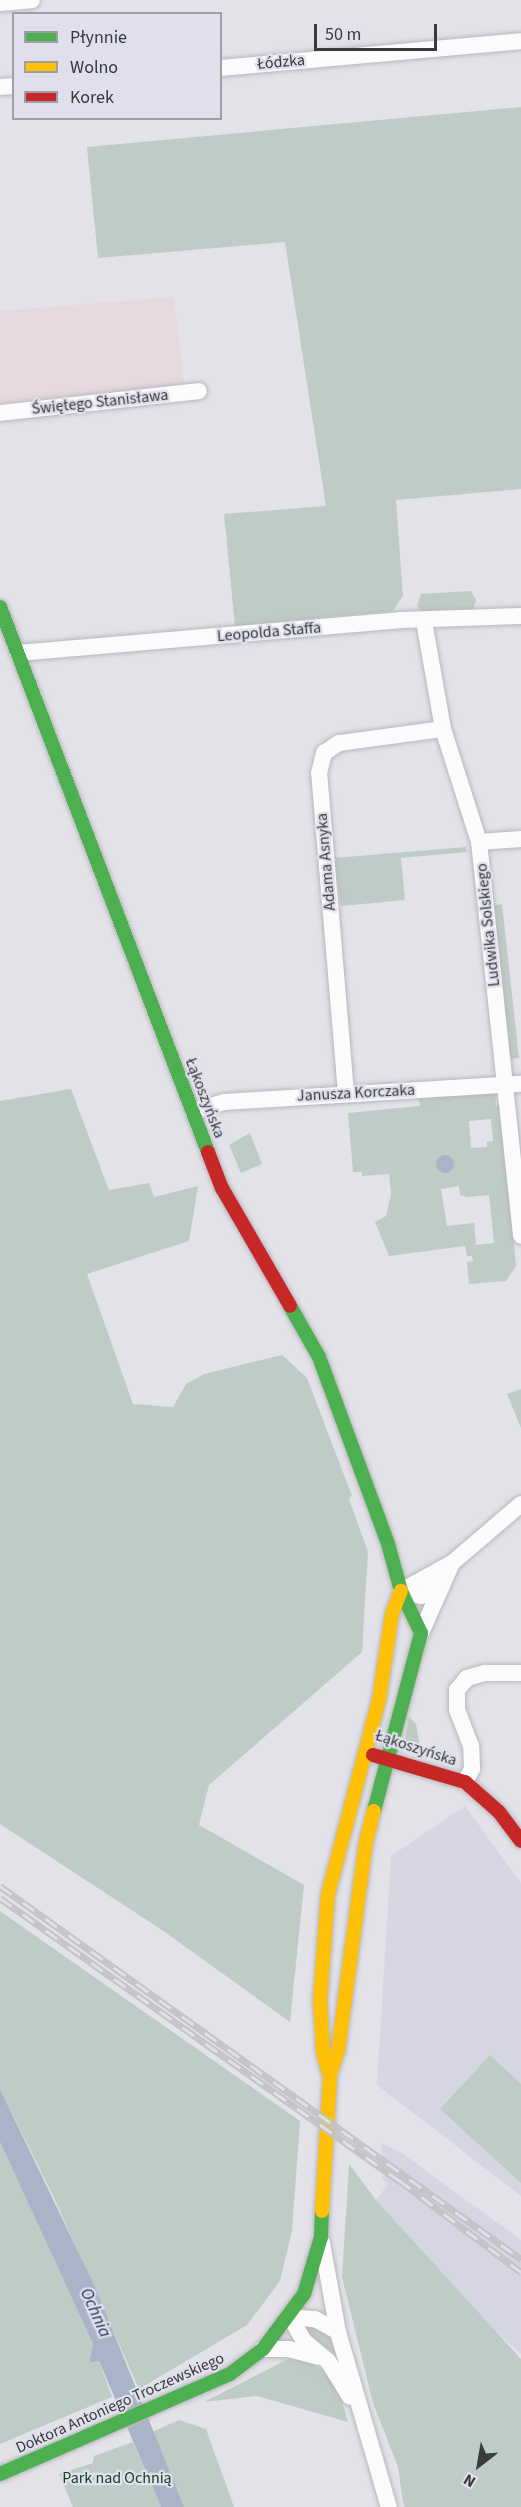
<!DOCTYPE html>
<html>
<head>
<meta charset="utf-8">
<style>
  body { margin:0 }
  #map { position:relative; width:521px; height:2507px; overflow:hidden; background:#e2e2e8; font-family:"Source Sans 3",sans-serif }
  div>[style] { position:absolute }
  .commercial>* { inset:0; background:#e6d8dc }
  .built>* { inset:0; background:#d6d6e3 }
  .green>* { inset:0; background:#bfccc5 }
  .water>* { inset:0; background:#aab4c8 }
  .round { border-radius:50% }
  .roads { filter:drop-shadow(0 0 2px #b7b7bc) drop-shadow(0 0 2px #b7b7bc) }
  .street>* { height:16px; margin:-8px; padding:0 8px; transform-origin:8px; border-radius:8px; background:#fbfbfc }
  .fast>* { height:14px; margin:-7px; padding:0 7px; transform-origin:7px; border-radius:7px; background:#4caf50 }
  .slow>* { height:14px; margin:-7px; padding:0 7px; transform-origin:7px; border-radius:7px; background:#ffc107 }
  .jam>* { height:14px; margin:-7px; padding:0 7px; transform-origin:7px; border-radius:7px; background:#c62828 }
  .rail>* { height:7px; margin-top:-3.5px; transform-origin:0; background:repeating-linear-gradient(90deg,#dfe0eb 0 14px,#c3c3c5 0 28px); box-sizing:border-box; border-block:2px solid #c3c3c5 }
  span { translate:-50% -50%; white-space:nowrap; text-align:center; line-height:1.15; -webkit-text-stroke:4.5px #dfe0eb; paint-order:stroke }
  .street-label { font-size:16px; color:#393a3e }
  .park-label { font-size:16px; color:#144224 }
  .water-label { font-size:18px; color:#25375e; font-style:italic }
  .legend { position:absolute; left:12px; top:12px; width:210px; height:108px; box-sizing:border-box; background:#dfe0eb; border:2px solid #9d9ea6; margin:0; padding:8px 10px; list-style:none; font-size:18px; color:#393a3e }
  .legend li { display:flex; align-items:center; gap:12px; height:30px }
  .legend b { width:30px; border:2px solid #9d9ea6 }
  .north { position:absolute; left:449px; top:2435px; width:60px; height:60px; -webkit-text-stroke:4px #dfe0eb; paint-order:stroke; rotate:211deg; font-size:16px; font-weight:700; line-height:24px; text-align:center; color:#393a3e }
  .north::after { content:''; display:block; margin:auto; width:21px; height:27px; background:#393a3e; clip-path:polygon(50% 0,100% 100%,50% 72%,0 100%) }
  .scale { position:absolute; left:314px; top:24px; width:123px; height:27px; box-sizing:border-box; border:3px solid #393a3e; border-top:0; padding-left:8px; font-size:18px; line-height:21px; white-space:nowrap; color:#393a3e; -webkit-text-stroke:4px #dfe0eb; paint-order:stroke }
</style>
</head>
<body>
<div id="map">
  <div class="commercial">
    <i style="clip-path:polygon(174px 297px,184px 384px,0 403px,0 311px)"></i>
  </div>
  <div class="built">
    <i style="clip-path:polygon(465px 1806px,521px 1883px,521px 2196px,377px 2085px,391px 1856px)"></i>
    <i style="clip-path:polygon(381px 2143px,402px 2153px,521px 2240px,521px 2354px,491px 2327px,376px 2200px,388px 2184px,383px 2180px)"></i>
  </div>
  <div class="green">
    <i style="clip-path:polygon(521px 107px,521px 489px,396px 500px,403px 596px,393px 611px,235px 626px,224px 514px,326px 506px,285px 242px,98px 258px,87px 147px)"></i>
    <i style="clip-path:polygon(471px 591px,476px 600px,472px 612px,422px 612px,417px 606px,421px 594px)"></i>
    <i style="clip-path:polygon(466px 847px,467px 852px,401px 858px,405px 900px,341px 906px,334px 858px)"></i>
    <i style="clip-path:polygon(502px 904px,519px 1058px,509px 1059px,492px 906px)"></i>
    <i style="clip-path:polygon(71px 1089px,109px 1190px,149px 1183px,154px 1197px,198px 1186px,189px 1241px,87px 1274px,133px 1404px,173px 1407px,186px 1384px,204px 1374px,282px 1355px,307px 1378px,352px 1496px,349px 1499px,368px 1552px,362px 1652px,209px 1785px,199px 1825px,304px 1885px,290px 2022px,162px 1930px,0 1824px,0 1101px)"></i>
    <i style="clip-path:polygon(evenodd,495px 1093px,496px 1106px,501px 1106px,516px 1266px,506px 1281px,469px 1284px,467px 1262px,473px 1261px,472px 1256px,467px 1256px,465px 1246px,389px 1256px,375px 1222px,386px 1216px,391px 1194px,389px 1174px,362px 1176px,362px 1172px,353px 1172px,348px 1113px,420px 1106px,419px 1098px,495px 1093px,491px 1119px,493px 1141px,487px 1142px,487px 1147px,471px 1148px,469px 1121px,491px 1119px,495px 1093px,459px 1186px,460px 1195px,467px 1197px,489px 1195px,494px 1243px,476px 1245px,474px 1223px,447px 1226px,441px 1189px,459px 1186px)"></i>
    <i style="clip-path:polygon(250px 1133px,262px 1164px,241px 1173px,229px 1145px)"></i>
    <i style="clip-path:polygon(521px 1389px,521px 1428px,507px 1394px)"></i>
    <i style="clip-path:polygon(409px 1717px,416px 1724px,422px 1758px,411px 1753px,405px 1739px)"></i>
    <i style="clip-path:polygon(0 1911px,300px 2121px,292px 2231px,280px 2281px,247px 2325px,139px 2389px,54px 2198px,0 2089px)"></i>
    <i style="clip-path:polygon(490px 2055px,521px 2084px,521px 2183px,440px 2109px)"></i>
    <i style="clip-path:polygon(0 2142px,93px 2344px,89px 2363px,99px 2361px,112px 2397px,0 2444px)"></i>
    <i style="clip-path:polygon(349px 2164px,376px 2200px,521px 2359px,521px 2507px,405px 2507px,403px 2503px,398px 2467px,373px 2403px,342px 2277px)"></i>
    <i style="clip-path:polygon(310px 2325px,328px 2333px,338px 2355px,315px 2342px,307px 2329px)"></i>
    <i style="clip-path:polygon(288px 2359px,310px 2362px,327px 2373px,339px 2391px,348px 2422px,257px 2396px,204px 2402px)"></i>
    <i style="clip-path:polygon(179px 2420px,206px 2429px,234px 2507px,184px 2507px,152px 2432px)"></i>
    <i style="clip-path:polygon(133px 2442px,161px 2507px,73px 2507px,59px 2474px,93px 2463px,94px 2456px)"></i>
  </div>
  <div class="water">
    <i class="round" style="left:436px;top:1155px;width:18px;height:18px"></i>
    <i style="clip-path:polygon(0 2089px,96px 2289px,184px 2507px,161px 2507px,99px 2361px,89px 2363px,93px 2344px,0 2142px)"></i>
  </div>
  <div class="roads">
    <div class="street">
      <i style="left:0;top:3px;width:32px;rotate:-5deg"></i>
      <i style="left:220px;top:68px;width:302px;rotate:-5.1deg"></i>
      <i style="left:0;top:87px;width:14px;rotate:-4deg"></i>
      <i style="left:0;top:413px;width:200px;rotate:-6.3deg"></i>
      <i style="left:424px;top:621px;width:110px;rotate:80deg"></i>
      <i style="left:443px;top:729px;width:119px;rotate:72.3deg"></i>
      <i style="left:479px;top:842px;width:396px;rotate:83.9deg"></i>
      <i style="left:18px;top:653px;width:383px;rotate:-4.9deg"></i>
      <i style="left:400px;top:620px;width:121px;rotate:-1.9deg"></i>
      <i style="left:479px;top:842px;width:42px;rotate:-4.1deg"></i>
      <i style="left:346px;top:1093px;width:321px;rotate:-94.8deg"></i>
      <i style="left:319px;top:773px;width:21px;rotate:-76deg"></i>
      <i style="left:324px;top:753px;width:18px;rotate:-34deg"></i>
      <i style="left:339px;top:743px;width:105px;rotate:-7.7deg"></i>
      <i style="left:193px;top:1111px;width:32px;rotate:-16deg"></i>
      <i style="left:224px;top:1102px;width:298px;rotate:-3.5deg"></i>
      <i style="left:401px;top:1591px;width:58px;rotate:-28.8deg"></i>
      <i style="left:452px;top:1563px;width:91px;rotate:-40.5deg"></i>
      <i style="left:401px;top:1591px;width:21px;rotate:14deg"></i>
      <i style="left:421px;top:1596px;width:23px;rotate:-25deg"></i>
      <i style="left:421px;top:1633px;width:77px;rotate:-66.1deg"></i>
      <i style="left:465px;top:1782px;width:15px;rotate:-62deg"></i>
      <i style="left:472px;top:1769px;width:23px;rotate:-92deg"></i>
      <i style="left:471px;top:1746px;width:39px;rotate:-111deg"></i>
      <i style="left:457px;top:1710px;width:20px;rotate:-90deg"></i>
      <i style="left:457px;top:1690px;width:16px;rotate:-50deg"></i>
      <i style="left:467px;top:1678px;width:19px;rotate:-16deg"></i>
      <i style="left:485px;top:1673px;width:36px"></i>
      <i style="left:322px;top:2243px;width:90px;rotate:79.8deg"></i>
      <i style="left:338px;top:2332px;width:182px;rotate:73.8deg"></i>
      <i style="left:290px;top:2317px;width:28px;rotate:60deg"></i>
      <i style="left:304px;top:2341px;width:31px;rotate:40deg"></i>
      <i style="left:328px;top:2361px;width:42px;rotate:58.6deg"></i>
      <i style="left:290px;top:2317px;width:25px;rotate:5deg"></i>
      <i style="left:315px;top:2319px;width:26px;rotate:29deg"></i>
      <i style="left:263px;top:2349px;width:26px"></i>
      <i style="left:289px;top:2349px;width:30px;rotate:15deg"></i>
    </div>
    <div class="fast">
      <i style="left:0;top:607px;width:583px;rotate:69.11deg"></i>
      <i style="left:290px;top:1306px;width:59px;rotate:60.4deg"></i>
      <i style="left:319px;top:1357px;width:199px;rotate:69.7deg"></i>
      <i style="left:388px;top:1544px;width:49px;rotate:74.5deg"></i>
      <i style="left:401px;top:1591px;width:47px;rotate:64.5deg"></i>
      <i style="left:421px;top:1633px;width:184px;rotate:104.8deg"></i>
      <i style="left:0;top:2474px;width:251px;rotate:-23.5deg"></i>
      <i style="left:230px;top:2374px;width:41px;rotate:-37.1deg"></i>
      <i style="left:263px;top:2349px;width:69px;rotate:-53.3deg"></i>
      <i style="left:304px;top:2294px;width:59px;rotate:-73.4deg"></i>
      <i style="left:321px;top:2237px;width:26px;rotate:-88deg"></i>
    </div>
    <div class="slow">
      <i style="left:329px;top:2074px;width:24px;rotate:-105deg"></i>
      <i style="left:323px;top:2051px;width:51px;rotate:-93.4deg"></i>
      <i style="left:320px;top:2000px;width:106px;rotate:-85.7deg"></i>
      <i style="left:328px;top:1894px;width:201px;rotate:-75.3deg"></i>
      <i style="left:379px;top:1700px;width:87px;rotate:-81.4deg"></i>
      <i style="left:392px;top:1614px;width:25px;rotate:-69deg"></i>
      <i style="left:322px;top:2211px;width:136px;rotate:-86.6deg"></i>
      <i style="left:330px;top:2075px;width:25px;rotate:-72deg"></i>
      <i style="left:338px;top:2051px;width:211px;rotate:-82.4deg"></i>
      <i style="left:366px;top:1842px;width:32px;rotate:-76deg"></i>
    </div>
    <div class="jam">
      <i style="left:208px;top:1152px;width:39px;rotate:69deg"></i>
      <i style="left:222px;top:1188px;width:136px;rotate:60deg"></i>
      <i style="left:373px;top:1755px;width:96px;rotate:16.4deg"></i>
      <i style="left:465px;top:1782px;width:45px;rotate:41.4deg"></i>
      <i style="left:499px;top:1812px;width:36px;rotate:53deg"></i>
    </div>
  </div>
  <div class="rail">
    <i style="left:0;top:1886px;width:641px;rotate:35.6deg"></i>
    <i style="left:0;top:1898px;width:489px;rotate:35.3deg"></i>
    <i style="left:399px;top:2180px;width:153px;rotate:37deg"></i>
  </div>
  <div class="street-label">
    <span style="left:281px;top:62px;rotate:-5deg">Łódzka</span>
    <span style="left:100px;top:402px;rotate:-6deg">Świętego Stanisława</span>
    <span style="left:269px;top:632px;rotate:-5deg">Leopolda Staffa</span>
    <span style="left:326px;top:862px;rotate:-95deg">Adama Asnyka</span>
    <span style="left:488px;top:925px;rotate:-96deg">Ludwika Solskiego</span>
    <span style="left:356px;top:1093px;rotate:-3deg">Janusza Korczaka</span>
    <span style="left:205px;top:1098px;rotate:69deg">Łąkoszyńska</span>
    <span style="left:416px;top:1748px;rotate:18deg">Łąkoszyńska</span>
    <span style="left:120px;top:2403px;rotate:-24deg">Doktora Antoniego Troczewskiego</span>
  </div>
  <div class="park-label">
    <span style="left:117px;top:2478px">Park nad Ochnią</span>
  </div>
  <div class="water-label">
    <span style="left:95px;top:2313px;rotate:66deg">Ochnia</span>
  </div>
  <ul class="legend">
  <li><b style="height:8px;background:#4caf50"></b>Płynnie</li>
  <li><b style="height:8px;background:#ffc107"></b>Wolno</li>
  <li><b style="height:8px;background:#c62828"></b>Korek</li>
  </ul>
  <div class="north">N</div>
  <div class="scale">50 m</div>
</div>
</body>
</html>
